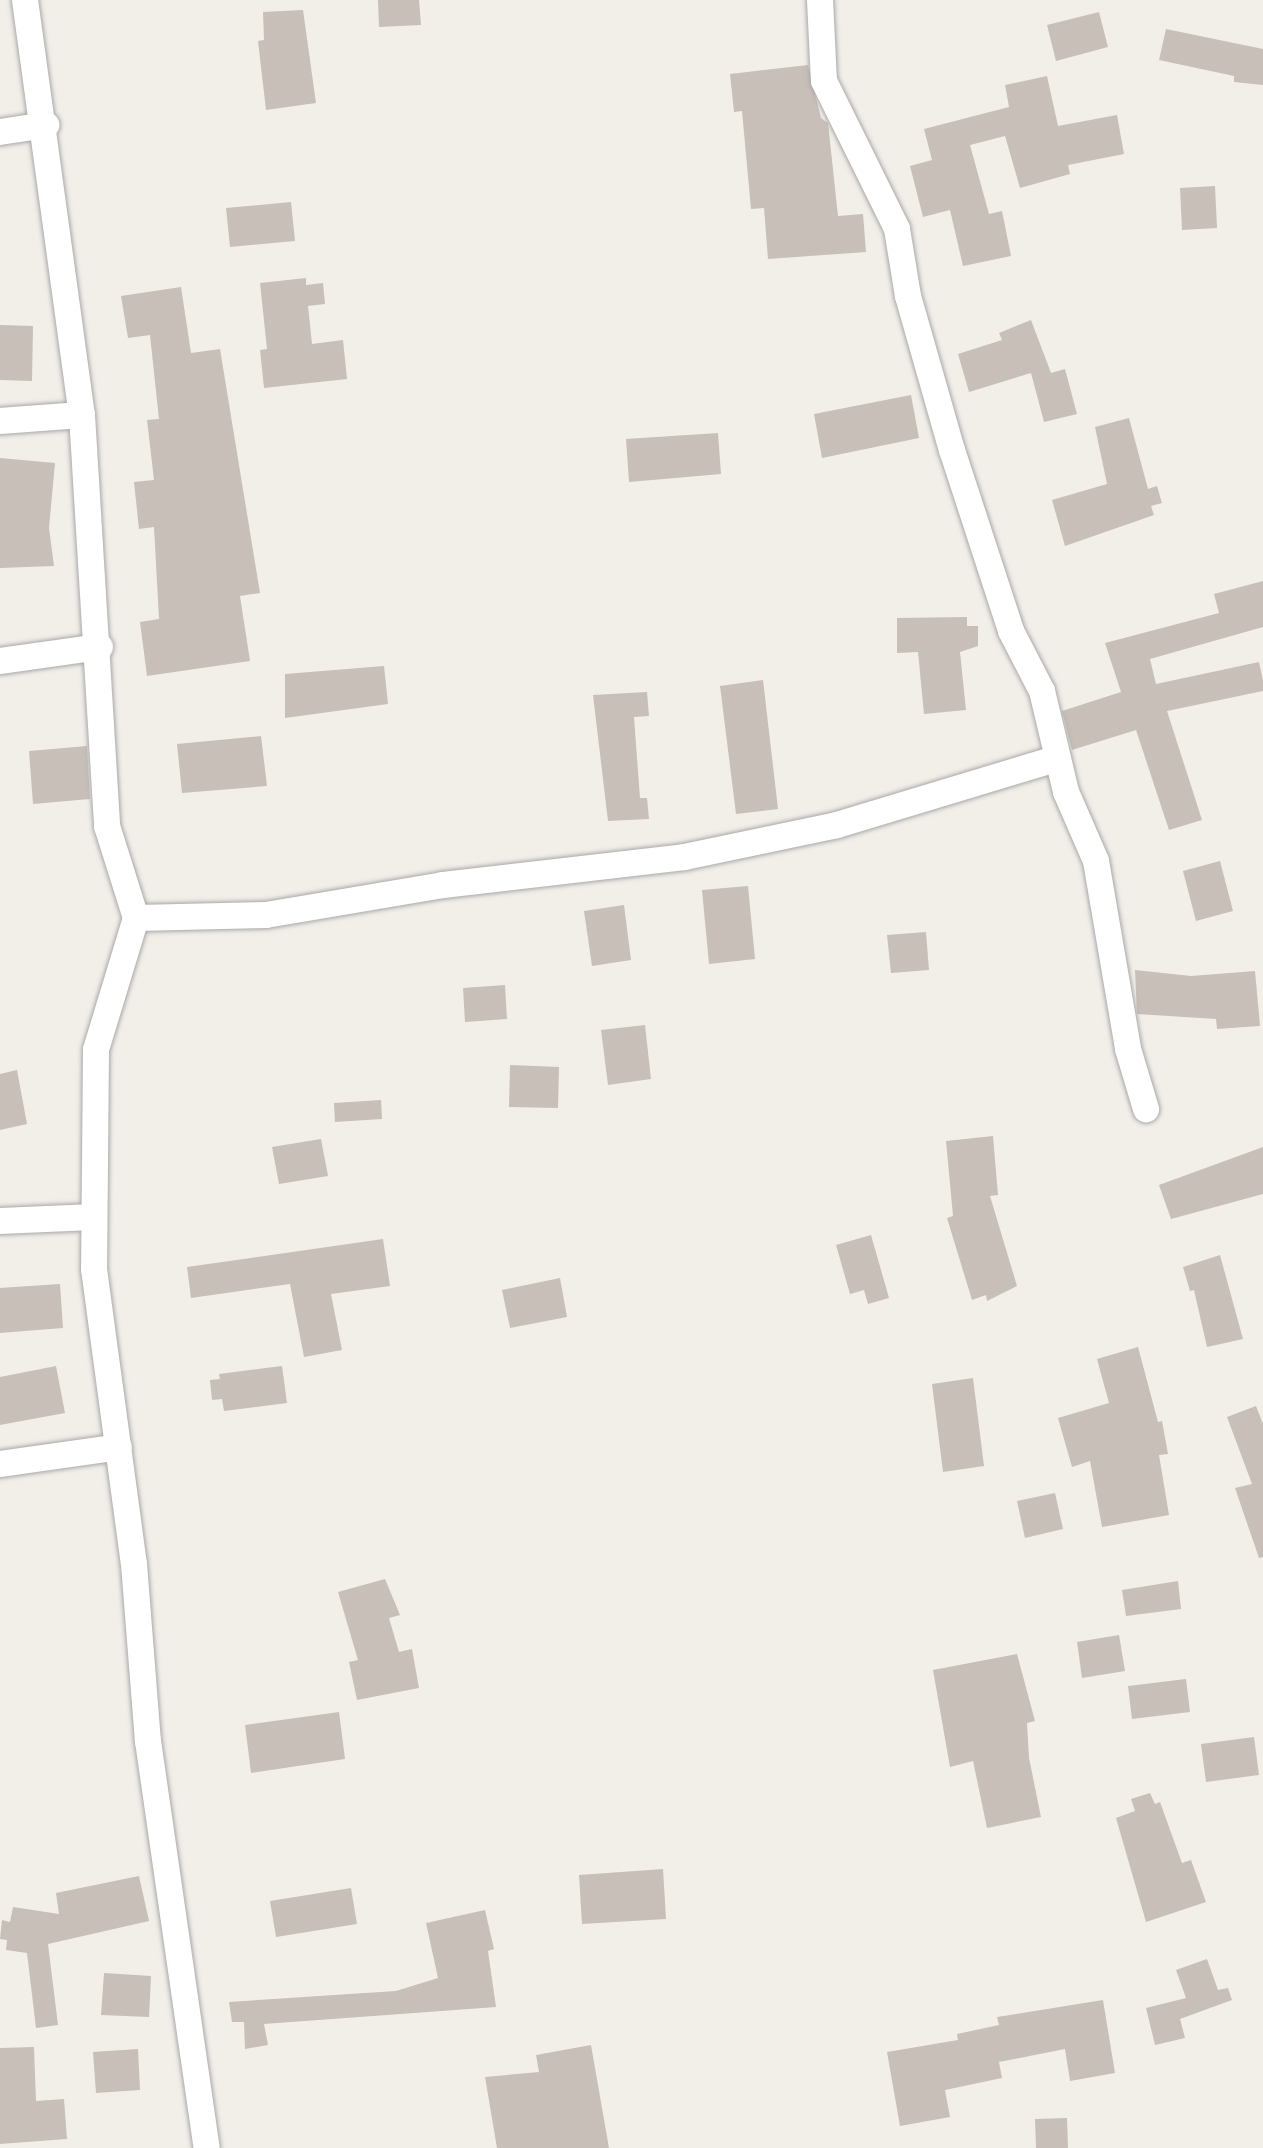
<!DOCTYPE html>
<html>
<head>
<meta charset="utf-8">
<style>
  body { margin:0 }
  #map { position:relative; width:1263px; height:2148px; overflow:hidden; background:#f2efe9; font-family:"Open Sans",sans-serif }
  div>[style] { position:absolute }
  .building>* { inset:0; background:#c7bfb8 }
  .roads { filter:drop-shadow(0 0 2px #a9a9a9) drop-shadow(0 0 2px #a9a9a9) }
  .minor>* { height:26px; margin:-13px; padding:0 13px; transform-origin:13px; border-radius:13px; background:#fff }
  span { translate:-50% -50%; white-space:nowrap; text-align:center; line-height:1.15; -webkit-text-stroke:4.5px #fff; paint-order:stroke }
</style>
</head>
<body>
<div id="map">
  <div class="building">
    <i style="clip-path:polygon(378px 0,419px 0,421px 25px,379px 27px)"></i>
    <i style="clip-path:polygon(303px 10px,316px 103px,266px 110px,258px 41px,264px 40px,263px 12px)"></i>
    <i style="clip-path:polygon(1099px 12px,1108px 47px,1056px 61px,1047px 25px)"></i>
    <i style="clip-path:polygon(1166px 29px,1263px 49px,1263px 85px,1234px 82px,1234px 76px,1159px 60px)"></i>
    <i style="clip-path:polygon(808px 65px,821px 118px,828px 123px,838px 216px,863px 214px,866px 252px,768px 259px,764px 208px,751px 209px,742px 111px,734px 112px,730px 74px)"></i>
    <i style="clip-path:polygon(1047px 76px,1058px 126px,1117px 115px,1124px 154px,1068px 165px,1070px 174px,1020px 188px,1005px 136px,970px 145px,989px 214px,1002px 211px,1011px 256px,963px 266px,950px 210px,923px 217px,910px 166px,932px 160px,924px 129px,1009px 107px,1005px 85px)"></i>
    <i style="clip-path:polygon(1215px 186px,1217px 228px,1182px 230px,1180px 188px)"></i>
    <i style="clip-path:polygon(291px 202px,295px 241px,230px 247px,226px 208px)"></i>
    <i style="clip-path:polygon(306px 278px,306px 285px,323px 283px,325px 304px,308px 306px,312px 344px,343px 340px,347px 379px,264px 388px,260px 350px,267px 349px,260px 283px)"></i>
    <i style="clip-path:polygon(181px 287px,191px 353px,220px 349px,260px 593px,240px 596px,250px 661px,147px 676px,140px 622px,159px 619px,154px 527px,139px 529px,134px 482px,154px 480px,147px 420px,159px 419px,150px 335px,128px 338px,121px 296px)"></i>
    <i style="clip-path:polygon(1031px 320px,1051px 373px,1065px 369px,1077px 414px,1044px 422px,1031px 373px,969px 392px,958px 354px,1002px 340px,999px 333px)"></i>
    <i style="clip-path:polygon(0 325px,33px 326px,32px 381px,0 380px)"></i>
    <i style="clip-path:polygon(911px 395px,919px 438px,822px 458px,814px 414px)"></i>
    <i style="clip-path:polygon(1129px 418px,1148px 489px,1157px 486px,1162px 503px,1151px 506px,1154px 515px,1065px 546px,1052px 500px,1107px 484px,1095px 427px)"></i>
    <i style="clip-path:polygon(718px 433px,721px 474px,629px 482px,626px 439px)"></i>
    <i style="clip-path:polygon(0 458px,55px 463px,49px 528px,54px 566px,0 568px)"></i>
    <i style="clip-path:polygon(1263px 581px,1263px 627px,1150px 659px,1156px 684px,1259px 662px,1263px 681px,1263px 691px,1167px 711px,1202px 820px,1169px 830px,1136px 730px,1072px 750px,1062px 711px,1121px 692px,1105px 643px,1219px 613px,1214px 594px)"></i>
    <i style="clip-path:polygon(967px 617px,967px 626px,978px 626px,978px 646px,960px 652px,966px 710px,924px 714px,918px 652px,897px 653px,897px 618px)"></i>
    <i style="clip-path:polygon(384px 666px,388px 704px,285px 718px,285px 674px)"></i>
    <i style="clip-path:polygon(763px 680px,778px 809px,736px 814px,720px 686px)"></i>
    <i style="clip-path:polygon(647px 692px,649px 716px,634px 717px,640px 798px,647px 798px,649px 819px,608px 821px,593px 695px)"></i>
    <i style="clip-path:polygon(261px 736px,267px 786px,182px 793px,177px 744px)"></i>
    <i style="clip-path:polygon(87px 746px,90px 799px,33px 804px,29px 751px)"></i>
    <i style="clip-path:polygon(1220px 861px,1233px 911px,1196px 921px,1183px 871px)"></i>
    <i style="clip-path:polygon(748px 886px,755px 959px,709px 964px,702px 890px)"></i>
    <i style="clip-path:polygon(624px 905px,631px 960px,592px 966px,584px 911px)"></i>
    <i style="clip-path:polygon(926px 932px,929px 970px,891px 973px,887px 935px)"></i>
    <i style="clip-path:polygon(1135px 970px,1191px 976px,1255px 971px,1260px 1026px,1217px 1029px,1216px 1019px,1137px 1014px)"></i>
    <i style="clip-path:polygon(505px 985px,507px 1019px,465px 1022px,463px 988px)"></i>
    <i style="clip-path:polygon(645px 1025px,651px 1079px,608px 1085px,601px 1030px)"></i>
    <i style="clip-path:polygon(510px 1065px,559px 1067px,558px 1108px,509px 1107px)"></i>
    <i style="clip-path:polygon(17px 1070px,27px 1124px,0 1130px,0 1074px)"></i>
    <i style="clip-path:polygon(381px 1100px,382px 1119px,335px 1122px,334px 1103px)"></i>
    <i style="clip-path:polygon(993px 1136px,998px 1195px,990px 1196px,1017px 1286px,987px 1301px,986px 1295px,972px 1300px,947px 1218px,953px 1216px,946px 1141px)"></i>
    <i style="clip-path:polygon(321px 1139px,328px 1176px,279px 1184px,272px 1147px)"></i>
    <i style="clip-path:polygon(1263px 1147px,1263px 1194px,1171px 1219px,1159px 1185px)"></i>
    <i style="clip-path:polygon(871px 1235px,889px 1298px,868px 1304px,864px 1290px,850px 1294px,836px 1245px)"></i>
    <i style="clip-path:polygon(383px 1239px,390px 1286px,331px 1294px,342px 1350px,304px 1357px,290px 1284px,191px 1298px,187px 1267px)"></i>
    <i style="clip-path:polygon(1220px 1255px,1243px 1339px,1207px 1347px,1194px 1290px,1190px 1291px,1183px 1267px)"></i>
    <i style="clip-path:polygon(560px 1278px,567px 1317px,510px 1328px,502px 1290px)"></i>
    <i style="clip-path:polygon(60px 1284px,63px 1328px,0 1333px,0 1288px)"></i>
    <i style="clip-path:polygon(1138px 1347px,1158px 1422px,1162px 1421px,1168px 1454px,1159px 1455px,1169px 1515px,1102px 1527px,1090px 1461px,1072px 1467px,1058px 1418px,1109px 1403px,1097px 1359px)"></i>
    <i style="clip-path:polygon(56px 1366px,65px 1413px,0 1425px,0 1377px)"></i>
    <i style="clip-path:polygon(282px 1366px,287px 1403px,224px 1411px,222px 1399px,212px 1400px,210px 1380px,220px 1379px,219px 1374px)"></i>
    <i style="clip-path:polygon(973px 1378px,984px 1466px,943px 1472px,932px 1384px)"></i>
    <i style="clip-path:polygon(1256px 1406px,1263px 1424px,1263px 1557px,1259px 1558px,1235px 1488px,1252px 1484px,1227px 1417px)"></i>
    <i style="clip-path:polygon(1055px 1493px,1063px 1529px,1025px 1538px,1017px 1501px)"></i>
    <i style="clip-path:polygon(385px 1579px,400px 1615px,389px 1618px,399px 1652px,412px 1649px,419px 1688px,357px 1700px,349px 1662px,358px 1660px,338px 1592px)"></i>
    <i style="clip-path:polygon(1178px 1581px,1181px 1609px,1126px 1616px,1122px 1590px)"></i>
    <i style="clip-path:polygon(1119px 1635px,1125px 1671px,1082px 1678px,1077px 1642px)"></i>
    <i style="clip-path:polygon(1017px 1654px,1035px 1721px,1027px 1723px,1029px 1758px,1041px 1817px,987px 1828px,973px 1761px,950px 1767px,933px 1670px)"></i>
    <i style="clip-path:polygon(1186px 1679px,1190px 1712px,1132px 1719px,1128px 1686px)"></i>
    <i style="clip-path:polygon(339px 1712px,345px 1759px,251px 1773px,245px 1725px)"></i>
    <i style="clip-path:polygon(1254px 1737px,1259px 1775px,1206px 1782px,1201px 1744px)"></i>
    <i style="clip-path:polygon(1150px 1793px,1155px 1804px,1160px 1802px,1182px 1863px,1191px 1860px,1206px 1902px,1146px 1922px,1116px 1818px,1135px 1811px,1131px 1799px)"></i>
    <i style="clip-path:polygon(663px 1869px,666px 1919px,582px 1924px,579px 1875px)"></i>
    <i style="clip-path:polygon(139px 1876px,149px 1921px,48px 1944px,58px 2025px,36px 2028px,27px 1953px,6px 1950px,7px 1940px,0 1939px,2px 1920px,10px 1922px,13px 1907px,59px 1914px,56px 1893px)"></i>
    <i style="clip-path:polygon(351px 1888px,357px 1924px,276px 1937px,270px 1901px)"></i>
    <i style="clip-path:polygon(485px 1910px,494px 1949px,488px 1951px,496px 2007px,264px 2024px,268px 2045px,245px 2049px,244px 2022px,232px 2022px,229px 2002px,396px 1991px,438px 1978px,426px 1923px)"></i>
    <i style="clip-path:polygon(1207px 1959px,1218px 1990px,1228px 1988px,1232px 2000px,1180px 2019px,1185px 2038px,1155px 2045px,1146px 2008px,1186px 1998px,1176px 1970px)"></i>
    <i style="clip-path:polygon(104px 1973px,151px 1976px,149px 2017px,101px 2015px)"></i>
    <i style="clip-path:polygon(1103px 2000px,1115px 2073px,1070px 2081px,1065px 2049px,999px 2062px,1002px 2078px,945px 2090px,950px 2117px,900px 2126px,887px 2052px,958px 2040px,957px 2034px,999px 2025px,997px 2017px)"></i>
    <i style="clip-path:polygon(591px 2045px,609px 2148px,497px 2148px,485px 2077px,539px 2072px,536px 2055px)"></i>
    <i style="clip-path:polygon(34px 2047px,36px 2101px,64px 2099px,67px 2139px,0 2144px,0 2048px)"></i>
    <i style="clip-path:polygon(138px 2049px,140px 2090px,96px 2093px,93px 2052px)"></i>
    <i style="clip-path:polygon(1067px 2118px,1068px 2148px,1036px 2148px,1035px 2119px)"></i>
  </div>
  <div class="roads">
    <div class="minor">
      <i style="left:25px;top:0;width:419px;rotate:82.2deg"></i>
      <i style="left:82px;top:415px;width:412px;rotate:86.5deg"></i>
      <i style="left:107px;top:826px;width:96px;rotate:72.5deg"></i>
      <i style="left:136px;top:918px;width:138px;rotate:106.9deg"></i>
      <i style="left:96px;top:1050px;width:219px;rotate:90.5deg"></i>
      <i style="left:94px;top:1269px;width:298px;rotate:82.3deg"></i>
      <i style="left:134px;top:1564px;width:178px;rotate:85.5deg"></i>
      <i style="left:148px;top:1741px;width:411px;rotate:81.8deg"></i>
      <i style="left:820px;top:0;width:81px;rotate:87.2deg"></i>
      <i style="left:824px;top:81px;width:165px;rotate:63.7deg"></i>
      <i style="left:897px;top:229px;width:68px;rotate:80.7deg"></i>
      <i style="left:908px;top:296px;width:160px;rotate:74.1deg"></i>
      <i style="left:952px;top:450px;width:190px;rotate:71.9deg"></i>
      <i style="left:1011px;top:631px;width:68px;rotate:62.7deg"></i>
      <i style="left:1042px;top:691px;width:104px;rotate:76.6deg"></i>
      <i style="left:1066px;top:792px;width:75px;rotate:66.5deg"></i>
      <i style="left:1096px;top:861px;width:191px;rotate:80.3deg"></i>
      <i style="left:1128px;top:1049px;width:63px;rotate:73.3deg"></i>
      <i style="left:0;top:132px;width:47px;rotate:-8.7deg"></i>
      <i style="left:0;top:421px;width:82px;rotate:-4.2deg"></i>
      <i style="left:0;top:661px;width:101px;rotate:-8deg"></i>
      <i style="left:136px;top:918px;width:130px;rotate:-1.3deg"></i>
      <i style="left:266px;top:915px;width:180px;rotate:-9.6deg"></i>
      <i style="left:443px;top:885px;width:243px;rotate:-6.6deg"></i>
      <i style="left:684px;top:857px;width:156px;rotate:-11.8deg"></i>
      <i style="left:837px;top:825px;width:229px;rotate:-16.8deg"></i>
      <i style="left:0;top:1221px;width:92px;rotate:-2.5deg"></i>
      <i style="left:0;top:1464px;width:120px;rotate:-8.1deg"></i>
    </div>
  </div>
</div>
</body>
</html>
